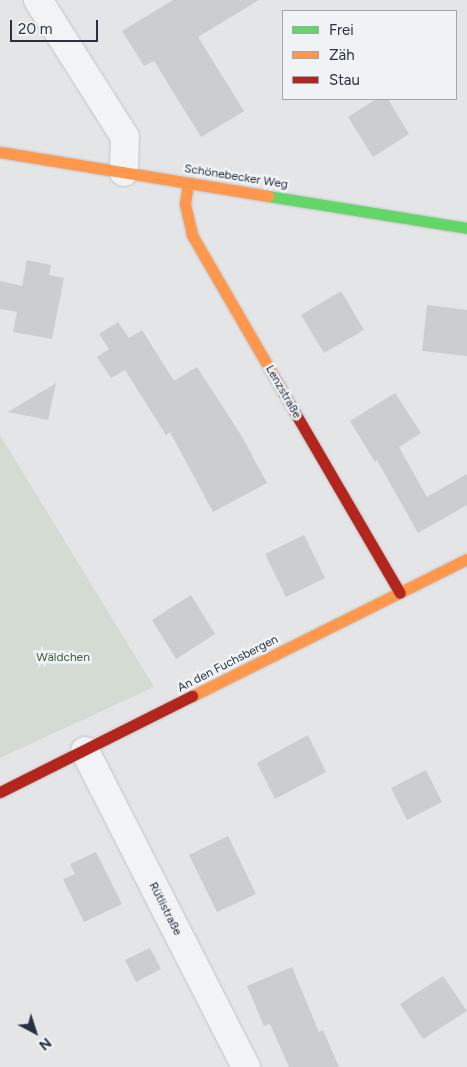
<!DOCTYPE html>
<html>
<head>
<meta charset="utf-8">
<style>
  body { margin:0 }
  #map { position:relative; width:467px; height:1067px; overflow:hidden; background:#e3e5e7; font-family:Figtree,sans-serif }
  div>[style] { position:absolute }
  .green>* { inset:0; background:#d3dbd3 }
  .building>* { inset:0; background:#cbcdcf }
  .roads { filter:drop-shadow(0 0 1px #c1c3c5) drop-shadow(0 0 1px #c1c3c5) }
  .street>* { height:28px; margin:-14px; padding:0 14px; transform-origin:14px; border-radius:14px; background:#f1f3f4 }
  .fast>* { height:11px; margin:-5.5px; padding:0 5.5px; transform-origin:5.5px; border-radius:5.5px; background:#63d668 }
  .slow>* { height:11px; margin:-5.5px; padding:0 5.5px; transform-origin:5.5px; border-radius:5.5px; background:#ff974d }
  .jam>* { height:11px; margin:-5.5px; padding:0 5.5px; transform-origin:5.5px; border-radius:5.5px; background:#b3261e }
  span { translate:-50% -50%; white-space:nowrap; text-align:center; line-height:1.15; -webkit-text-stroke:5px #f0f3f6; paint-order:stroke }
  .street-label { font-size:12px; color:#2a3240 }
  .park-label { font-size:12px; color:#3e5b38 }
  .legend { position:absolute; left:282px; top:10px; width:175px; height:90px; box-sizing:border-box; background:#f0f3f6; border:1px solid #a1a6ad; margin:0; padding:6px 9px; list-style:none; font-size:15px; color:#2a3240 }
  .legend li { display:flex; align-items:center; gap:10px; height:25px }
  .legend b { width:25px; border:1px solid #a1a6ad }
  .north { position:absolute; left:10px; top:1007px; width:50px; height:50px; -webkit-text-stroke:4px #f0f3f6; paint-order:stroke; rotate:140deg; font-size:14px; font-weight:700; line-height:20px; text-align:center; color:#2a3240 }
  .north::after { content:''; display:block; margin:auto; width:18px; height:22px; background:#2a3240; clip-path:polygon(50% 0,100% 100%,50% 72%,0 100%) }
  .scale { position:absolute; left:10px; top:20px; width:88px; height:22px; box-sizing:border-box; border:2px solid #2a3240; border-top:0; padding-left:6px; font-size:15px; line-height:18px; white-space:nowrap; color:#2a3240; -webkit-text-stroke:4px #f0f3f6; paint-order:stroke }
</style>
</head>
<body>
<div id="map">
  <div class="green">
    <i style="clip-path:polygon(0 435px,154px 687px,0 758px)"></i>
  </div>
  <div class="building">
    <i style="clip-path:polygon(173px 0,259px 0,198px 37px,244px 111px,201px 137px,154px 61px,144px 66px,122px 31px)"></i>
    <i style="clip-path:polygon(376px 99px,388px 99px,409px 134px,373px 157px,348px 117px)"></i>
    <i style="clip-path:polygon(27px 260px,51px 265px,49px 275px,64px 278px,52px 339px,13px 332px,17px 312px,0 309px,0 281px,22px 286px)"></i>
    <i style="clip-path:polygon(341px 291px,364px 330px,324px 353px,301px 315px)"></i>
    <i style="clip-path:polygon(427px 305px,467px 310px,467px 356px,422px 351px)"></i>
    <i style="clip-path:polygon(118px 322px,129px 338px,142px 330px,174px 381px,197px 367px,241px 435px,267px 483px,213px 512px,170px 432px,166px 435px,125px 370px,111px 378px,97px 357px,109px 349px,99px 334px)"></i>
    <i style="clip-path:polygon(56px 383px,48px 420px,8px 412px)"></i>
    <i style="clip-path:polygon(395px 393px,421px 433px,399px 447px,427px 497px,467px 474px,467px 505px,418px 533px,377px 460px,375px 462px,350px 421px)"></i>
    <i style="clip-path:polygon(304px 535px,325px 578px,286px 597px,265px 554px)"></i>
    <i style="clip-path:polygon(191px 595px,215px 634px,176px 659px,152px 620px)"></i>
    <i style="clip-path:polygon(308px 735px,326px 772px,275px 799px,257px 763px)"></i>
    <i style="clip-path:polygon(426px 770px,442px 802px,407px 820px,391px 788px)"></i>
    <i style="clip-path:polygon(228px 836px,256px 894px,217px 912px,189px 855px)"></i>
    <i style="clip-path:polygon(96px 852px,122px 904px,84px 922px,63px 879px,75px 874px,70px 864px)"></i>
    <i style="clip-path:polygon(150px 948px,161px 969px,136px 982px,125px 960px)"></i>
    <i style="clip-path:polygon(292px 967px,319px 1032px,323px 1030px,339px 1067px,289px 1067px,270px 1024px,264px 1026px,247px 986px)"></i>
    <i style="clip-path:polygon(443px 976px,467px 1011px,423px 1039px,400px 1004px)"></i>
  </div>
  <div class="roads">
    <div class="street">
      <i style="left:38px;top:0;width:162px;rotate:57.6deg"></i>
      <i style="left:125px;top:137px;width:35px;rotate:92deg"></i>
      <i style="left:85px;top:751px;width:355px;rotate:63deg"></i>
    </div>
    <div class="fast">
      <i style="left:268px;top:196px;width:202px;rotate:9.1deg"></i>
    </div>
    <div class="slow">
      <i style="left:0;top:152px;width:272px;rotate:9.3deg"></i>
      <i style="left:188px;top:184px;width:20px;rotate:99deg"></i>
      <i style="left:185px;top:204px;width:32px;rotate:77deg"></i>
      <i style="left:192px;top:235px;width:162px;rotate:59.9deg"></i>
      <i style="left:192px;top:696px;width:307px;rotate:-26.5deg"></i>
    </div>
    <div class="jam">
      <i style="left:273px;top:375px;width:252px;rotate:59.8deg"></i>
      <i style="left:0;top:792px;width:215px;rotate:-26.6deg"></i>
    </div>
  </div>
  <div class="street-label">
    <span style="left:236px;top:177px;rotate:9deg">Schönebecker Weg</span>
    <span style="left:283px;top:392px;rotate:60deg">Lenzstraße</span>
    <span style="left:228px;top:664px;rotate:-27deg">An den Fuchsbergen</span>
    <span style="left:165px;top:909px;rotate:63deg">Rütlistraße</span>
  </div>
  <div class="park-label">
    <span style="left:63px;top:658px">Wäldchen</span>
  </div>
  <ul class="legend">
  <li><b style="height:6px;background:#63d668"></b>Frei</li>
  <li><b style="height:6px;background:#ff974d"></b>Zäh</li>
  <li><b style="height:6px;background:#b3261e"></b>Stau</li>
  </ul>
  <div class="north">N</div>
  <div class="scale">20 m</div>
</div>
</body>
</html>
